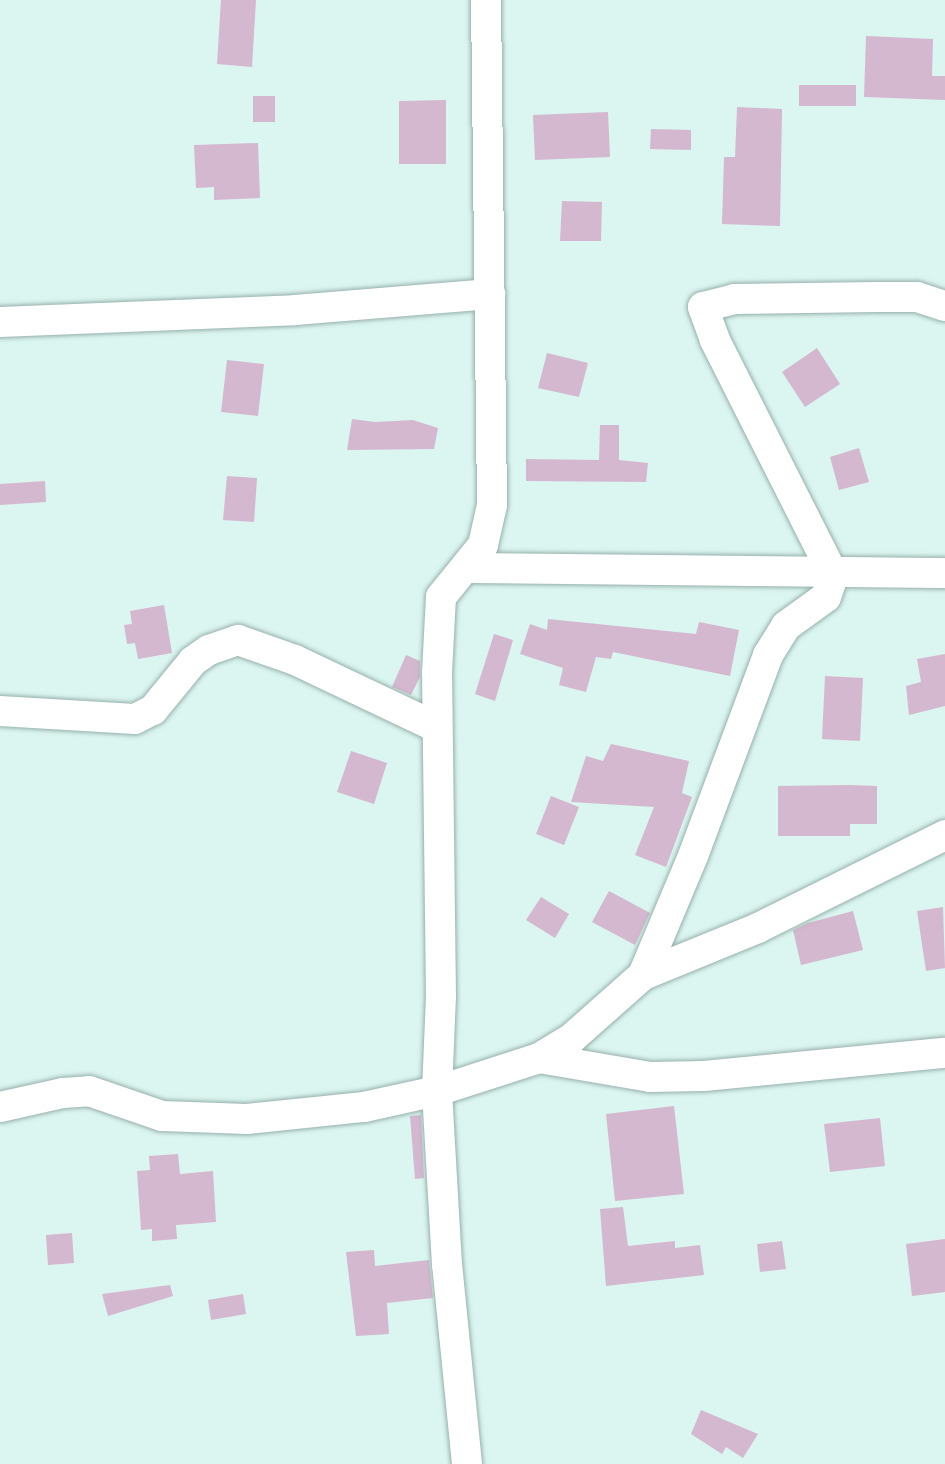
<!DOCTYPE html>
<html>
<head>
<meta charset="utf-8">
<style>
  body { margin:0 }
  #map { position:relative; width:945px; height:1464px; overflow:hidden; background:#dbf5f0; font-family:Commissioner,sans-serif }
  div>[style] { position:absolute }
  .building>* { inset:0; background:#d4b8cf }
  .roads { filter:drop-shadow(0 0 2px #97b0ab) drop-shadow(0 0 2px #97b0ab) }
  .street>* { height:30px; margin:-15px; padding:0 15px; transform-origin:15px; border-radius:15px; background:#fff }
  span { translate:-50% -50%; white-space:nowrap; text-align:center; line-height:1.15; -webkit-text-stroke:5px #fff; paint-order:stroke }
</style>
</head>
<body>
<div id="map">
  <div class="building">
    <i style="clip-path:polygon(221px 0,256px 0,252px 67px,217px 64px)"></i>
    <i style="clip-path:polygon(866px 36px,933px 39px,932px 76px,945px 76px,945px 100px,864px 97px)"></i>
    <i style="clip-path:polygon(799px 85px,856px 85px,856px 106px,799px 106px)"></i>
    <i style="clip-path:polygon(253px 96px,275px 96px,275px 122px,253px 122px)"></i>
    <i style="clip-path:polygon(446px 100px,446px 164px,399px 164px,399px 101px)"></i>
    <i style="clip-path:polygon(737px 107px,782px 109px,780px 226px,722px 224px,724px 157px,735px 157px)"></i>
    <i style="clip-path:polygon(608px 112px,610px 157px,535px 160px,533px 115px)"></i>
    <i style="clip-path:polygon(651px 129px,691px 130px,691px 150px,650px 149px)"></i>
    <i style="clip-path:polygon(258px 143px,260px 198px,214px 200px,214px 187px,196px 188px,194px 145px)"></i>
    <i style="clip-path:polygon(562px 201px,602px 202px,601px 241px,560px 241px)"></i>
    <i style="clip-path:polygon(817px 348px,840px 384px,805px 407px,782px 372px)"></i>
    <i style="clip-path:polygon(547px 353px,588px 363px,579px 397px,538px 388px)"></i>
    <i style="clip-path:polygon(227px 360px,264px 364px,258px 416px,221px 412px)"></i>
    <i style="clip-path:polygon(352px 419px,375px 422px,413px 420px,438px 428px,434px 449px,347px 450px)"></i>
    <i style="clip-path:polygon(600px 425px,619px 425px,619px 460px,648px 463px,646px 482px,526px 481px,526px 459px,599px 460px)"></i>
    <i style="clip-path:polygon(859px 448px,869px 482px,839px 490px,830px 457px)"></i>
    <i style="clip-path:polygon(227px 476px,257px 478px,254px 522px,223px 520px)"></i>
    <i style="clip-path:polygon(45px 481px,46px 502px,0 505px,0 484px)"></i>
    <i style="clip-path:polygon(164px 605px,172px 653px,138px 659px,135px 643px,127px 644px,124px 625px,132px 624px,130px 611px)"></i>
    <i style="clip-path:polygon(548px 619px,696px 634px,699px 622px,739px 630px,730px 676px,613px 652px,611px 659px,596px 657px,586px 692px,559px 685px,563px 668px,520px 654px,530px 624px,547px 630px)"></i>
    <i style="clip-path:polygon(494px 634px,513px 640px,495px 701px,475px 694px)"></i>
    <i style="clip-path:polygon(945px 654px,945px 706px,909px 715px,906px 686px,921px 682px,917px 659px)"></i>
    <i style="clip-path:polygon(406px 655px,420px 661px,420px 677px,411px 695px,392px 687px)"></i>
    <i style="clip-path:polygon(825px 676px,863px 678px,860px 741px,822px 739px)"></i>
    <i style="clip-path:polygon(611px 744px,689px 761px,682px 793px,692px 797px,666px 867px,635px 855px,654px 807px,571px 802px,586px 756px,603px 761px)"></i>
    <i style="clip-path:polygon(351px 751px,387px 763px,374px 804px,337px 792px)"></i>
    <i style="clip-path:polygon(850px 785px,877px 786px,877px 824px,850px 824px,850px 836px,778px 836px,778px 786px)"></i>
    <i style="clip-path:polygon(551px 796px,579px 807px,564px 845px,536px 834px)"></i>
    <i style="clip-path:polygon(609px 891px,650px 913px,635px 945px,592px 922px)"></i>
    <i style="clip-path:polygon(541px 897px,569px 914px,555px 938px,526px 920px)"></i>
    <i style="clip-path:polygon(943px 907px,945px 968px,926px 971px,917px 911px)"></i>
    <i style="clip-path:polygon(853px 911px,863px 950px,801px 965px,793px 930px,808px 923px)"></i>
    <i style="clip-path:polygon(674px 1106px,684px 1194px,615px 1201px,606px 1114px)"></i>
    <i style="clip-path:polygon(421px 1115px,424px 1178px,415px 1179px,410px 1116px)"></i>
    <i style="clip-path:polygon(880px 1118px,885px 1166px,830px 1172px,824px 1124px)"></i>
    <i style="clip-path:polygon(178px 1154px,180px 1174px,213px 1171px,216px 1222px,176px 1225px,177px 1239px,152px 1241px,152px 1229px,141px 1230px,137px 1171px,150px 1170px,149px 1156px)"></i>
    <i style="clip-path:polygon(623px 1207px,628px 1246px,675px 1241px,675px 1248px,700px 1245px,704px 1275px,606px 1286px,600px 1209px)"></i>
    <i style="clip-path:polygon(72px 1233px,74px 1263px,48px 1265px,46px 1235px)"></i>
    <i style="clip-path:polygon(945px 1239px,945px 1292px,912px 1296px,906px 1244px)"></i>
    <i style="clip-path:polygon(782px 1241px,786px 1269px,760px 1272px,757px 1244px)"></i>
    <i style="clip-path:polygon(374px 1250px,375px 1266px,429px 1260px,433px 1298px,387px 1303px,389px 1334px,356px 1336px,346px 1252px)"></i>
    <i style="clip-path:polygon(170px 1285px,173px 1296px,108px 1316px,102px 1294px)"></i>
    <i style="clip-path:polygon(243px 1294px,246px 1314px,211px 1320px,208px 1300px)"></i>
    <i style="clip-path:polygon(701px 1410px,758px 1434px,743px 1458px,726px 1447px,722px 1454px,691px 1434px)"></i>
  </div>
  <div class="roads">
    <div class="street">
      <i style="left:0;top:322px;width:295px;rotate:-2.3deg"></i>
      <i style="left:295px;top:310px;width:196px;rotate:-4.7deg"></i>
      <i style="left:466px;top:568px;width:479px;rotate:0.6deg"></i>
      <i style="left:0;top:711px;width:135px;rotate:3.4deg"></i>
      <i style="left:135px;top:719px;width:20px;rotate:-27deg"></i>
      <i style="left:153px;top:710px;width:63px;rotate:-50.8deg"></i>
      <i style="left:193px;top:661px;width:19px;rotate:-35deg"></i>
      <i style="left:209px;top:650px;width:31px;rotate:-19deg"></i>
      <i style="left:238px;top:640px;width:60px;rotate:19.3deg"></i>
      <i style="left:295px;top:660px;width:156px;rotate:25.4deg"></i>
      <i style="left:643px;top:975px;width:129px;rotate:-67.2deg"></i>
      <i style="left:693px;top:856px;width:215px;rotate:-69.5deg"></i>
      <i style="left:768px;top:655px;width:34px;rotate:-58deg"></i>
      <i style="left:786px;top:626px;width:49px;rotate:-35.9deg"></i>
      <i style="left:826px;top:597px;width:18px;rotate:-71deg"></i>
      <i style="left:832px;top:580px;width:8px;rotate:-90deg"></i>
      <i style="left:832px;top:572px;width:260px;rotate:-116.8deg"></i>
      <i style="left:715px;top:340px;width:35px;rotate:-110deg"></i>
      <i style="left:703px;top:307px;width:32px;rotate:-14deg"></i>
      <i style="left:734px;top:299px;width:143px;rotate:-0.8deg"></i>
      <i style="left:877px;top:297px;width:40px"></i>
      <i style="left:917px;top:297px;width:29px;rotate:18deg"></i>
      <i style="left:539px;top:1058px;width:113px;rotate:9.7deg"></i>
      <i style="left:650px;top:1077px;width:54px;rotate:-1.1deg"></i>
      <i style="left:704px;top:1076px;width:242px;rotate:-5.5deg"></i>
      <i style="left:0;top:1107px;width:65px;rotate:-12.5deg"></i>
      <i style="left:63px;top:1093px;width:26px;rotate:-4deg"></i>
      <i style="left:89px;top:1091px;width:77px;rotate:18.9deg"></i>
      <i style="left:162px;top:1116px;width:85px;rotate:2deg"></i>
      <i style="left:247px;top:1119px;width:118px;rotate:-5.9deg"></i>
      <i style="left:364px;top:1107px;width:75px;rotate:-12.4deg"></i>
      <i style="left:437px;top:1091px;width:107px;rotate:-17.9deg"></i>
      <i style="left:539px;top:1058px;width:39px;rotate:-31deg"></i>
      <i style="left:572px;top:1038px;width:95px;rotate:-41.6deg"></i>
      <i style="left:643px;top:975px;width:124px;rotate:-22.2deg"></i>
      <i style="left:758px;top:928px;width:209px;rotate:-26.4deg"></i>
      <i style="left:467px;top:1464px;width:200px;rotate:-95.7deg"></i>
      <i style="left:447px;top:1265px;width:174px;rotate:-93.3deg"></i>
      <i style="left:437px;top:1091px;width:94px;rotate:-87.6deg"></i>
      <i style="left:441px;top:997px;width:324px;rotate:-90.7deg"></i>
      <i style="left:437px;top:673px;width:76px;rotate:-87deg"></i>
      <i style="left:441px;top:597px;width:67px;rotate:-51.1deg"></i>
      <i style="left:483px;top:545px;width:41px;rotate:-77.3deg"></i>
      <i style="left:492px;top:505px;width:505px;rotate:-90.68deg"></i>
    </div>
  </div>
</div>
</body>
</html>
